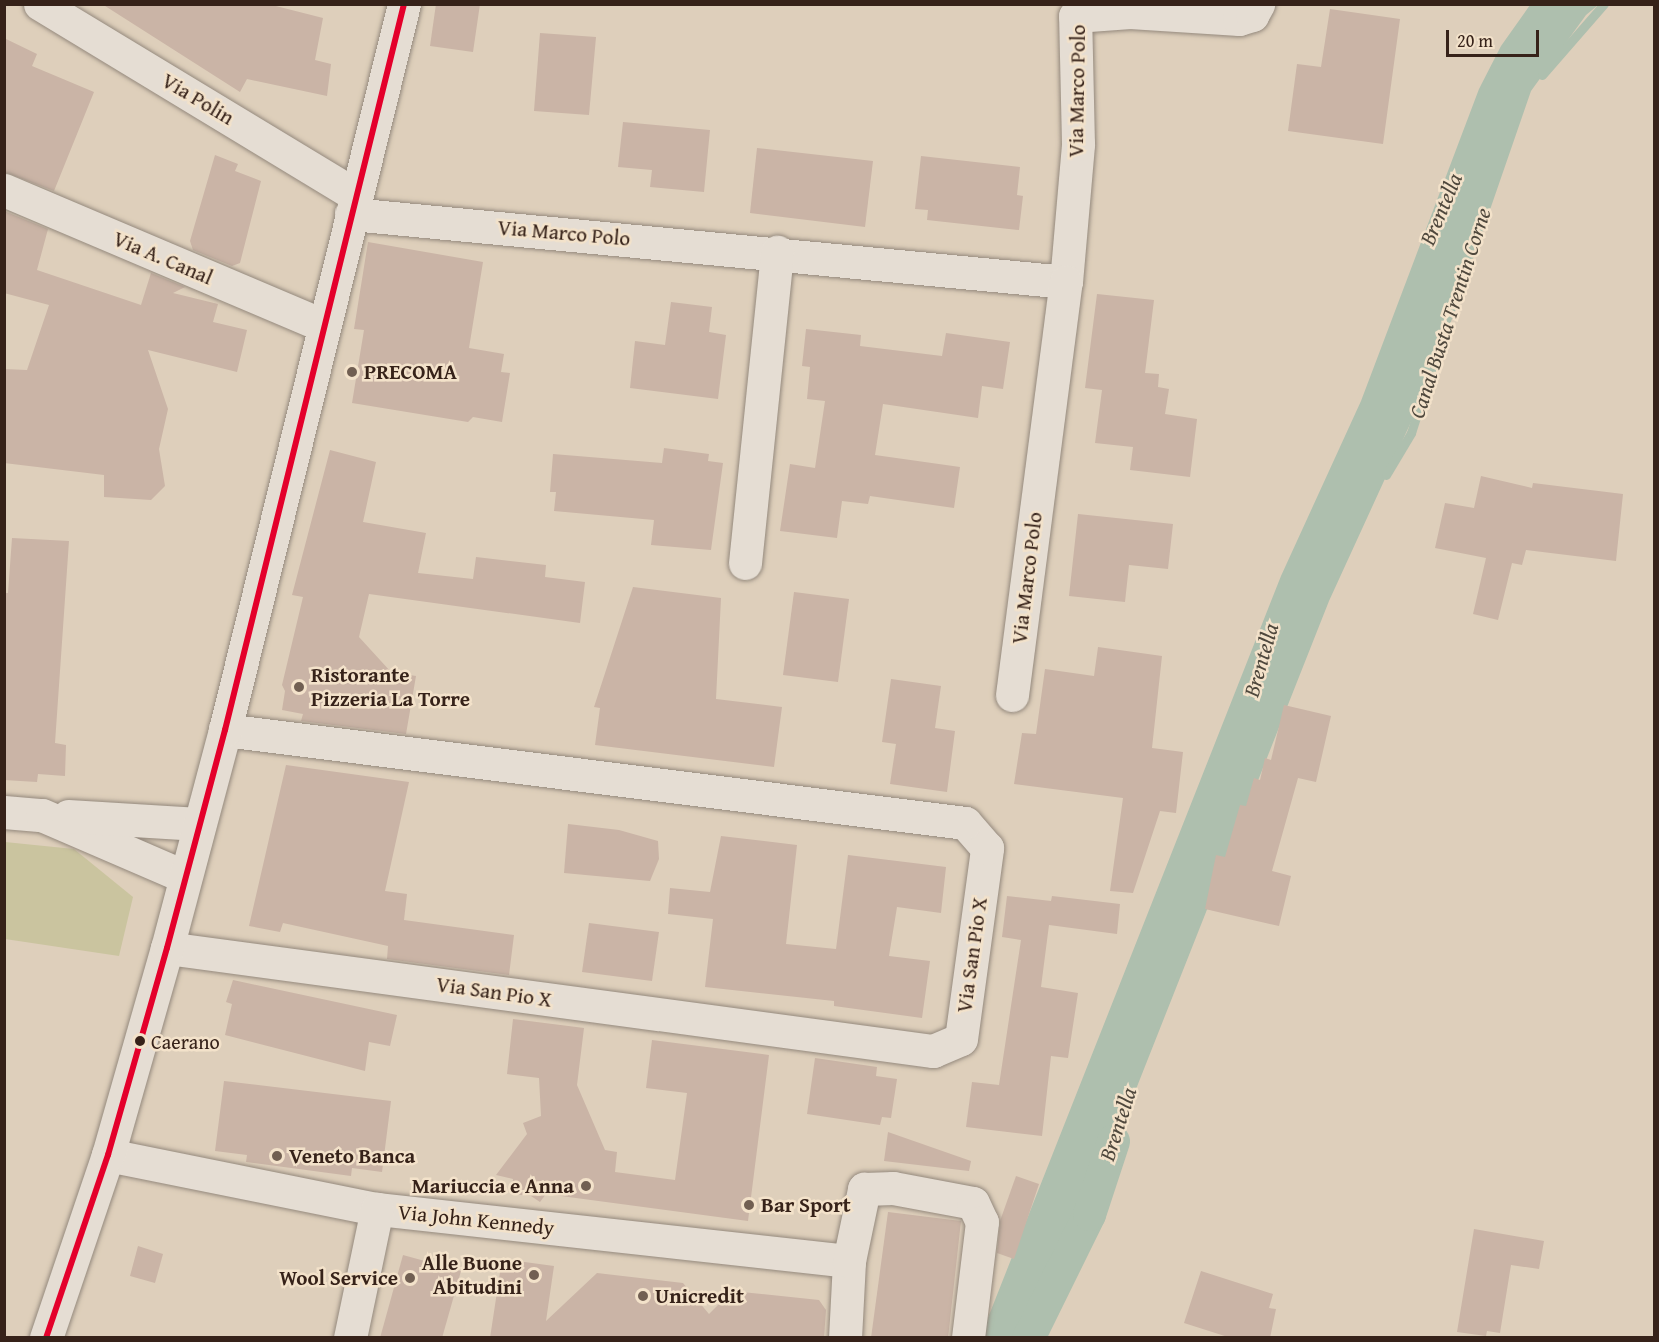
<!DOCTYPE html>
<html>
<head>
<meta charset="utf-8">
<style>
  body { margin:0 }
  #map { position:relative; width:1659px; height:1342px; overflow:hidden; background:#decfbb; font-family:"Gentium Book Plus",serif }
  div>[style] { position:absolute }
  .green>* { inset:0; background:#cac49f }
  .water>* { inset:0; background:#aebfae }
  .stream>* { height:9px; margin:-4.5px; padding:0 4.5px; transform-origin:4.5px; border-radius:4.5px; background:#aebfae }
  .canal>* { height:33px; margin:-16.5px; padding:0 16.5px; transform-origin:16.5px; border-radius:16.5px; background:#aebfae }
  .building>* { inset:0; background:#cab4a6 }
  .roads { filter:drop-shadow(0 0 2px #94897d) drop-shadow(0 0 2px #94897d) }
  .street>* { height:33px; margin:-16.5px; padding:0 16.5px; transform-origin:16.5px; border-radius:16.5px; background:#e5ddd3 }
  .secondary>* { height:33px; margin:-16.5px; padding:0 16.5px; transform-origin:16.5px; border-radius:16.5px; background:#e5ddd3 }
  .bus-1>* { height:6px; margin:-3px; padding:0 3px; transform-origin:3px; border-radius:3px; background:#e4002b }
  .dots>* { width:16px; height:16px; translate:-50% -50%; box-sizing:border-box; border:3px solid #f3e2ca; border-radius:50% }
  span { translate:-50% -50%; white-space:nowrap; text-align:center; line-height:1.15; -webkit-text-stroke:5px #f3e2ca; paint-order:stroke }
  .bus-label { font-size:20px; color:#362219 }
  .left { translate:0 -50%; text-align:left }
  .street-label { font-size:21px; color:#362219 }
  .poi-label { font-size:21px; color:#362219; font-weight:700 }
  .right { translate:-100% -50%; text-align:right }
  .water-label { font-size:22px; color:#4f483d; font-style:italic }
  .frame { position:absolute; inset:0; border:6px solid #362219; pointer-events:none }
  .scale { position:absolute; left:1446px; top:30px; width:93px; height:27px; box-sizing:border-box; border:3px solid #362219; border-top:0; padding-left:8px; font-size:18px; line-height:21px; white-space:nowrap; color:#362219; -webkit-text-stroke:4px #f3e2ca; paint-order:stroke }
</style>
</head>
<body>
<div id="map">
  <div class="green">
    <i style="clip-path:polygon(5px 842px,74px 849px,133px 897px,119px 956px,5px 939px)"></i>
  </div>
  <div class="water">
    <i style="clip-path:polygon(1530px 5px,1598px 5px,1586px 15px,1531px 91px,1454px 314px,1411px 422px,1329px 601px,1038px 1337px,980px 1338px,1281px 576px,1361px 401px,1479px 89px,1501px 46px)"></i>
  </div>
  <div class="stream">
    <i style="left:1542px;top:75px;width:94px;rotate:-48.9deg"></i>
    <i style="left:1386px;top:475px;width:49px;rotate:-59.2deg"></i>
    <i style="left:1411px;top:433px;width:69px;rotate:-72.3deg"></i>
  </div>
  <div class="canal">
    <i style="left:1028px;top:1338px;width:138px;rotate:-63.8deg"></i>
    <i style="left:1089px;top:1214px;width:77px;rotate:-71.8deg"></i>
  </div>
  <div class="building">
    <i style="clip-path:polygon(102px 4px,268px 4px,323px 18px,315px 60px,331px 64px,327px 96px,247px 79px,240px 92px)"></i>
    <i style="clip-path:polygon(436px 4px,480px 4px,473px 52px,430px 46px)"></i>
    <i style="clip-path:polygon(1330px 9px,1400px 19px,1383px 144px,1288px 131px,1297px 64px,1321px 67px)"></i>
    <i style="clip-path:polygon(540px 33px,596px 37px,589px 115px,534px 111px)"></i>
    <i style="clip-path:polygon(4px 38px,37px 54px,32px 66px,94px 92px,54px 191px,4px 172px)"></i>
    <i style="clip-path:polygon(623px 122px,710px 130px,704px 192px,650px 187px,652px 170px,618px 167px)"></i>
    <i style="clip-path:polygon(757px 148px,873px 161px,865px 227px,750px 213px)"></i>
    <i style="clip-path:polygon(215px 155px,238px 164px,235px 171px,261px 181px,240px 263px,232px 266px,193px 250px,190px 241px)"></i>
    <i style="clip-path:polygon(921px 156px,1020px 167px,1017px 195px,1023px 196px,1019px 230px,927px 220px,928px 210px,915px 209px)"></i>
    <i style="clip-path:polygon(4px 211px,48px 229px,37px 270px,141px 305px,151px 273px,185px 287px,173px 293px,218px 304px,213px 322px,247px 330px,237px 372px,148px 350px,168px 409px,159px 449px,165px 486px,151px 500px,104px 497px,104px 475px,4px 463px,4px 369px,27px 370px,49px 305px,4px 293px)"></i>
    <i style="clip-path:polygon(368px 242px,483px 262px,469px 348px,504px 354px,501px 372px,510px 373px,502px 422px,473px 417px,468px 422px,352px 403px,364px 330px,354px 329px)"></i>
    <i style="clip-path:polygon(1097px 294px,1154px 300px,1145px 373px,1159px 374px,1158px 387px,1169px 389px,1165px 414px,1197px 419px,1190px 477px,1130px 470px,1133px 447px,1095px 443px,1102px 390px,1085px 388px)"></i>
    <i style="clip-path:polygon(671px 302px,712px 307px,709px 332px,726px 335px,718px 399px,630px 388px,635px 341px,665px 345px)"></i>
    <i style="clip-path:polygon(806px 329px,861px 335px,860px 346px,942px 356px,946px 333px,1010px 342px,1003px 389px,982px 386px,978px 418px,883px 404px,875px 455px,960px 467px,954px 508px,870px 496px,868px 504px,842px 501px,837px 538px,780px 531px,790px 464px,815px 468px,825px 401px,807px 399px,810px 367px,802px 366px)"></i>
    <i style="clip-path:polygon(664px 448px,709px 454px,708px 461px,723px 463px,711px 550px,651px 545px,654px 520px,554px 511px,556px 492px,550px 492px,553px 454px,662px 463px)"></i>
    <i style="clip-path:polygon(330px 450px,376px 462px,363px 522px,426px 533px,418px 573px,473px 579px,476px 557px,546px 565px,545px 577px,585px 582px,580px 623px,369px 594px,359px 637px,391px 672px,416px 676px,406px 734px,301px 721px,303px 714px,282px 710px,285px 691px,282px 685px,303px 597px,292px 595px)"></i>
    <i style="clip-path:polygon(1481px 476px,1532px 488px,1533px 483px,1623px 494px,1616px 561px,1526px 550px,1522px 565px,1512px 563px,1498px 620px,1473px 614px,1486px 558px,1435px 548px,1445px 503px,1474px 508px)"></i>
    <i style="clip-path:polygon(1078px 514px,1173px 524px,1168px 569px,1129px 565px,1125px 602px,1069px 596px)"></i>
    <i style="clip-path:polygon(12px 538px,69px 541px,55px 743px,66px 745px,65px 776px,38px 774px,37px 782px,4px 780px,4px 593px,8px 593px)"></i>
    <i style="clip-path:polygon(633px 587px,721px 598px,716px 699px,782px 707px,774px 767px,595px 745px,600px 708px,594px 707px)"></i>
    <i style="clip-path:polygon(794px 592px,849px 599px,838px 682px,783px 675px)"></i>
    <i style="clip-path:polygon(1098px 647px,1162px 656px,1152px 748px,1183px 752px,1176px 813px,1160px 811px,1133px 893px,1110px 891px,1123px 798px,1014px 784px,1022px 733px,1036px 734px,1045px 669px,1094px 676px)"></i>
    <i style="clip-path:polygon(891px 679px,941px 686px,935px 728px,955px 731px,947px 792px,890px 784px,896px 744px,882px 742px)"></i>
    <i style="clip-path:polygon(1284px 705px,1331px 716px,1316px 782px,1298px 778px,1272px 871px,1291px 876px,1279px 926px,1205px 909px,1216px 855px,1225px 857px,1240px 805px,1246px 806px,1254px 778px,1260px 780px,1265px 758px,1271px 760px)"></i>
    <i style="clip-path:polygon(286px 765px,409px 782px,385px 891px,407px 894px,404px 920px,514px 935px,509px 975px,387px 959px,388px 946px,283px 923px,280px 932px,249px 926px)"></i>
    <i style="clip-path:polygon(568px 824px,619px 830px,658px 841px,659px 859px,650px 881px,564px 873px)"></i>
    <i style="clip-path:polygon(721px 836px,797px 845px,786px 944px,836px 949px,848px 855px,946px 867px,941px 913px,897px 907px,889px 956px,930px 961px,922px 1018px,834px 1006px,834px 1001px,705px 987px,713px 919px,668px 914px,670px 888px,710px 892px)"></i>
    <i style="clip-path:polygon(1007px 896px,1051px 901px,1052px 896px,1120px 904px,1117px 934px,1049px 925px,1041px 987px,1078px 993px,1068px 1058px,1051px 1056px,1042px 1136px,966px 1127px,972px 1082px,999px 1085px,1021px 940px,1002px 937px)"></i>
    <i style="clip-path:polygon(589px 923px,659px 932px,652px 981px,582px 972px)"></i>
    <i style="clip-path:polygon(233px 980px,397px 1015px,390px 1046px,369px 1042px,365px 1071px,225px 1035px,232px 1004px,226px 1002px)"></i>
    <i style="clip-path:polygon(513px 1019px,584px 1028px,577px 1085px,605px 1150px,617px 1152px,615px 1172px,675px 1180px,687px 1093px,646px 1088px,652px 1040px,769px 1055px,748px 1221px,546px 1194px,540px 1202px,531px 1196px,511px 1194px,513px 1179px,496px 1175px,527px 1134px,523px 1123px,541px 1116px,539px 1078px,507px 1074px)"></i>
    <i style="clip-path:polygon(815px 1058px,877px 1067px,876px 1076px,897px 1079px,891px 1118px,882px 1117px,880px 1125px,807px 1114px)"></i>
    <i style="clip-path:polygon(224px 1081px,391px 1101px,382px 1172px,352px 1168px,351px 1176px,246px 1162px,247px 1155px,215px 1151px)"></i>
    <i style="clip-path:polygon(888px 1132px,971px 1161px,969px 1171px,884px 1161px)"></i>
    <i style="clip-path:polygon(1016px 1176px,1039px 1184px,1014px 1259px,997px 1253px,1000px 1221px)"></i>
    <i style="clip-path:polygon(888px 1212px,961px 1221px,948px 1338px,871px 1338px)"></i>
    <i style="clip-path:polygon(1474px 1229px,1544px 1241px,1539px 1269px,1511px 1265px,1500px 1333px,1487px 1331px,1486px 1336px,1457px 1332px)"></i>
    <i style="clip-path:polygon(138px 1246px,163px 1254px,155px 1283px,130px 1276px)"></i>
    <i style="clip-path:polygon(403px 1255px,461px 1271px,442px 1338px,380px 1338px)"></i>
    <i style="clip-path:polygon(502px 1259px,554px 1266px,546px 1321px,597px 1273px,683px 1283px,709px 1314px,732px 1291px,819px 1300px,826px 1310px,824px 1338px,490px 1338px)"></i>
    <i style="clip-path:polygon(1201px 1271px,1273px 1294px,1269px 1308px,1276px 1309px,1270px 1338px,1231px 1338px,1184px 1323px)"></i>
  </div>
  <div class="roads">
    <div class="street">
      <i style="left:40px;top:4px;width:369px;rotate:31.2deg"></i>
      <i style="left:4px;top:190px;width:345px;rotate:23deg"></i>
      <i style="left:351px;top:214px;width:718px;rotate:5.43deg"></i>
      <i style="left:1066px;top:282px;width:139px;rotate:-85deg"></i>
      <i style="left:1078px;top:144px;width:128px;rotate:-91.3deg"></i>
      <i style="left:1075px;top:16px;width:55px;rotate:-4.2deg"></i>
      <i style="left:1130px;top:12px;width:109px;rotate:3.7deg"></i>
      <i style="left:1239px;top:19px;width:14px;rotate:-17deg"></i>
      <i style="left:1252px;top:15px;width:13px;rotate:-61deg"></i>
      <i style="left:745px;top:563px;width:313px;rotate:-84.1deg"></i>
      <i style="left:1012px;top:695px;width:417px;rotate:-82.6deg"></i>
      <i style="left:4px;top:812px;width:38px;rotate:5deg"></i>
      <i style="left:42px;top:815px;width:156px;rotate:23.4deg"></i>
      <i style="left:68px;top:816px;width:131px;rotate:3.5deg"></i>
      <i style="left:167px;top:948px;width:773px;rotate:7.66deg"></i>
      <i style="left:933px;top:1051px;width:30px;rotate:-23deg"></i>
      <i style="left:961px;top:1039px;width:193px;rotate:-82.2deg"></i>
      <i style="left:987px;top:848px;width:33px;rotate:-131deg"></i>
      <i style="left:965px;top:823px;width:746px;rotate:-172.84deg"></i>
      <i style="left:108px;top:1155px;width:274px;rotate:11.4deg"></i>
      <i style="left:377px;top:1209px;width:475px;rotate:6.3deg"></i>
      <i style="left:350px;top:1338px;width:132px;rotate:-78.2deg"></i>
      <i style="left:845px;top:1338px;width:77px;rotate:-87deg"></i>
      <i style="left:849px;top:1261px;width:74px;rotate:-78.2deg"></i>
      <i style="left:864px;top:1189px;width:29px;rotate:-2deg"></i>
      <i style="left:893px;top:1188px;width:81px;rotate:10.6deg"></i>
      <i style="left:973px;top:1203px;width:21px;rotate:65deg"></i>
      <i style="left:982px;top:1222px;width:117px;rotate:96.9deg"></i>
    </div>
    <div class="secondary">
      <i style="left:46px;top:1338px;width:193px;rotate:-71.3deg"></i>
      <i style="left:108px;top:1155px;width:215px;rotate:-74.1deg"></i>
      <i style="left:167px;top:948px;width:226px;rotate:-75.1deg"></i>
      <i style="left:225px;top:730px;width:748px;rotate:-76.15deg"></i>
    </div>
  </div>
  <div class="bus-1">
    <i style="left:46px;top:1338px;width:193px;rotate:-71.3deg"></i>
    <i style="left:108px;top:1155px;width:215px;rotate:-74.1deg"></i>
    <i style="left:167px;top:948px;width:226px;rotate:-75.1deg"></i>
    <i style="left:225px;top:730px;width:748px;rotate:-76.15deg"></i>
  </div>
  <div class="dots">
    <i style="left:352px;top:372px;background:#715f52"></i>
    <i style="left:299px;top:687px;background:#715f52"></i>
    <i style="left:140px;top:1041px;background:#362219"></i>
    <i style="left:277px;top:1156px;background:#715f52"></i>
    <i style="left:586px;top:1186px;background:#715f52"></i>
    <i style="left:749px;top:1205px;background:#715f52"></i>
    <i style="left:534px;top:1275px;background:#715f52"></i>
    <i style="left:410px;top:1278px;background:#715f52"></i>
    <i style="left:643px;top:1296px;background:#715f52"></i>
  </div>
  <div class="bus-label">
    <span class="left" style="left:151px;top:1041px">Caerano</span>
  </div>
  <div class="street-label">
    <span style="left:1077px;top:91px;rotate:-89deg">Via Marco Polo</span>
    <span style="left:198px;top:99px;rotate:31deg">Via Polin</span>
    <span style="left:564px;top:233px;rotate:5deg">Via Marco Polo</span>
    <span style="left:163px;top:258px;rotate:23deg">Via A. Canal</span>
    <span style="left:1027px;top:578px;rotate:-83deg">Via Marco Polo</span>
    <span style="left:972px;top:955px;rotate:-82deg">Via San Pio X</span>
    <span style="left:494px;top:992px;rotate:8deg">Via San Pio X</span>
    <span style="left:476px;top:1220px;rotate:6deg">Via John Kennedy</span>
  </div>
  <div class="poi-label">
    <span class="left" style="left:364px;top:372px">PRECOMA</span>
    <span class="left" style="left:311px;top:687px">Ristorante<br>Pizzeria La Torre</span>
    <span class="left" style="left:289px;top:1156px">Veneto Banca</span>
    <span class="right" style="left:574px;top:1186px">Mariuccia e Anna</span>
    <span class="left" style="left:761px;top:1205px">Bar Sport</span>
    <span class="right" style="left:522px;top:1275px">Alle Buone<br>Abitudini</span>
    <span class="right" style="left:398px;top:1278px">Wool Service</span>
    <span class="left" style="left:655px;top:1296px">Unicredit</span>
  </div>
  <div class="water-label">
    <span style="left:1441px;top:209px;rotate:-67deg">Brentella</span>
    <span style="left:1450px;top:313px;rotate:-72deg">Canal Busta Trentin Corne</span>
    <span style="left:1261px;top:660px;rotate:-74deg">Brentella</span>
    <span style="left:1118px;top:1124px;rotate:-72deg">Brentella</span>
  </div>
  <div class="frame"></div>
  <div class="scale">20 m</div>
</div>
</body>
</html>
